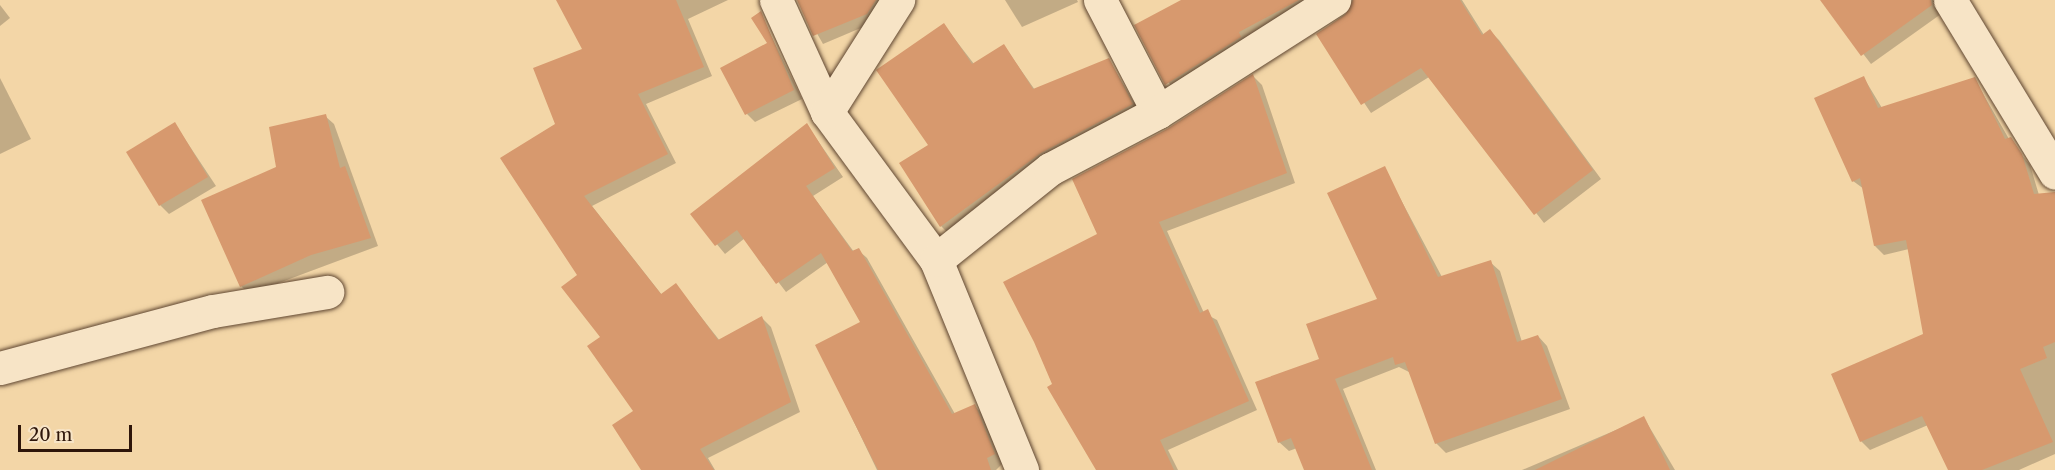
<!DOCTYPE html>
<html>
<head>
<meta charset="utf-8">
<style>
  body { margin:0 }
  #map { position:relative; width:2055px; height:470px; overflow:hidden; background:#f3d6a7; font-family:"Libre Caslon Text",serif }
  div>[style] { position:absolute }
  .shadow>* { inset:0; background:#0003 }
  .building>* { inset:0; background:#d7996e }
  .roads { filter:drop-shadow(0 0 2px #5f4631) drop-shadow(0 0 2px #5f4631) }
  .minor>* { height:33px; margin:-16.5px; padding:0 16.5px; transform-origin:16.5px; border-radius:16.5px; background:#f7e4c6 }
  span { translate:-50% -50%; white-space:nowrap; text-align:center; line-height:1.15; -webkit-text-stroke:5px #f7e4c6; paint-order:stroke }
  .scale { position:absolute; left:18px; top:425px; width:114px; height:27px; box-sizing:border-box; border:3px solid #2e160a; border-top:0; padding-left:8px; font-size:18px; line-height:21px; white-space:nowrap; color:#2e160a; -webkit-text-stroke:4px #f7e4c6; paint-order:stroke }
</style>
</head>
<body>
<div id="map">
  <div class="shadow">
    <i style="clip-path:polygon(557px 0,728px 0,688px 19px,712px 76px,646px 104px,676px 163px,592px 206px,662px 295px,676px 285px,720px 341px,762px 318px,771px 327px,800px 412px,708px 458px,715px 470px,643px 470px,635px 411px,602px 337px,557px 125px,584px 50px)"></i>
    <i style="clip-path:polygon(798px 0,891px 0,875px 22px,823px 44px)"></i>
    <i style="clip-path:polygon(1005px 0,1077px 0,1078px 2px,1022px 27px)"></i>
    <i style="clip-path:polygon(1184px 0,1320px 0,1175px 93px,1136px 26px)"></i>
    <i style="clip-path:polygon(1352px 0,1462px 0,1484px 35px,1490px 31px,1499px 40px,1601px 179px,1544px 223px,1429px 77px,1371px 113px,1318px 34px,1352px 9px)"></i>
    <i style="clip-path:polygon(1839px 0,1939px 0,1941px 14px,1871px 64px,1828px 8px)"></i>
    <i style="clip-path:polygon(0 5px,10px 18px,0 26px)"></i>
    <i style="clip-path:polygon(760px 13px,802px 99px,755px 122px,747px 114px,769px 43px)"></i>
    <i style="clip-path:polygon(944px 25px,974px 64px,1004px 46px,1035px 90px,1109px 60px,1141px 114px,950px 235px,941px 226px,930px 146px)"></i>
    <i style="clip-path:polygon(1253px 76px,1262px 85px,1295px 183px,1167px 231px,1204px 313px,1217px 320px,1257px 410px,1168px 450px,1178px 470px,1098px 470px,1054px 385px,1099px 234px,1168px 130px)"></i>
    <i style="clip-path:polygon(0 78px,31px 139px,0 154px)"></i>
    <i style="clip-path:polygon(1864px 78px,1882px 108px,1974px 78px,2009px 139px,2030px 165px,2039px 195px,2055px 193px,2055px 454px,2019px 470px,1949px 470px,1928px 425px,1870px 450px,1861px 441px,1925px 335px,1909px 249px,1884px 255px,1875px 246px,1864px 189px,1853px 181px)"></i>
    <i style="clip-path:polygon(325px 116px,334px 124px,378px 246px,249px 294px,241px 286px,277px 168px)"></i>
    <i style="clip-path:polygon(175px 124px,216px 186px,169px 214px,160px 205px)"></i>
    <i style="clip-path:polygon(807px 125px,843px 177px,813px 196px,854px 252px,858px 250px,867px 258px,955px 414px,975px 406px,983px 415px,1003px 463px,996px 470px,877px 470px,817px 345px,862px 323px,828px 262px,786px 292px,745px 238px,725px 254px,692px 214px)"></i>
    <i style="clip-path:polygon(1384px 168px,1442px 277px,1490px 262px,1500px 271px,1522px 342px,1538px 336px,1547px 346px,1570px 409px,1446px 453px,1436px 443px,1411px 373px,1399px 367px,1343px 389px,1376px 470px,1306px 470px,1297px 448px,1289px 451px,1279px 442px,1321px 359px,1379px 300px)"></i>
    <i style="clip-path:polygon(1644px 418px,1675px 470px,1522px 470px)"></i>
  </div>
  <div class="building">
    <i style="clip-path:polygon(556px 0,676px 0,704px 67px,638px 94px,668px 154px,584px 196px,661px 294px,676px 283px,718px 340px,762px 316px,791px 402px,700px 449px,714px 470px,641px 470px,612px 425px,633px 411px,587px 346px,600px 337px,561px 287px,577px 275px,500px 158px,555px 124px,533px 68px,582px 49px)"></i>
    <i style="clip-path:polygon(797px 0,876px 0,867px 14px,813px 36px)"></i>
    <i style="clip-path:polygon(1181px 0,1299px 0,1239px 32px,1241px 37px,1165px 85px,1134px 25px)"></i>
    <i style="clip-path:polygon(1353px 0,1460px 0,1482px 35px,1490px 29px,1593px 170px,1534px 215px,1421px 68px,1361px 105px,1316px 34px,1345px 15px)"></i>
    <i style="clip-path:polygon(1820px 0,1931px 0,1932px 5px,1861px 56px)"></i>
    <i style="clip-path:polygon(761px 11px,794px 90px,745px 115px,720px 68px,767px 43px,751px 18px)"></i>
    <i style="clip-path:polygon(944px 23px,972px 64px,1004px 44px,1033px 89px,1109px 58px,1133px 104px,1041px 153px,940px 227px,899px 163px,928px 145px,876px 70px)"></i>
    <i style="clip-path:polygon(1253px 74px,1287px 173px,1159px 222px,1200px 313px,1208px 309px,1249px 401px,1160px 440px,1174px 470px,1096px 470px,1047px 387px,1052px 384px,1034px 342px,1003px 282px,1097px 234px,1072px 179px,1167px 129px)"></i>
    <i style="clip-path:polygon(1864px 76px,1878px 108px,1975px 77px,2005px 139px,2011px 137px,2022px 154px,2034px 194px,2055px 192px,2055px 342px,2043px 347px,2047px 358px,2020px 369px,2053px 442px,1982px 470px,1948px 470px,1922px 416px,1860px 442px,1831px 374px,1923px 334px,1906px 240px,1874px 246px,1860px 178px,1852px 182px,1814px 98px)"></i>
    <i style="clip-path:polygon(326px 114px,340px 168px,345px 166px,371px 238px,311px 255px,240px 287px,201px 200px,276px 167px,269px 127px)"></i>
    <i style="clip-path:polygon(175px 122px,208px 177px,159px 206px,126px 152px)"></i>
    <i style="clip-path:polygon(807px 123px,835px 168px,806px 186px,852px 251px,859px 248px,952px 414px,975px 404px,995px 454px,987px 458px,991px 470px,878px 470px,815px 345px,860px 322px,821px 253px,776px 284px,737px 230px,715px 246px,690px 214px)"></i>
    <i style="clip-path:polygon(1385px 166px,1438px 277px,1491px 260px,1517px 342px,1538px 335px,1562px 399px,1435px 444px,1405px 362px,1395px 365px,1393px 357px,1335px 379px,1372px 470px,1304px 470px,1291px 438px,1278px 443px,1255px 382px,1319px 359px,1306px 324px,1377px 299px,1327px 193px)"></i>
    <i style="clip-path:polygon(1644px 416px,1670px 470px,1535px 470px)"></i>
  </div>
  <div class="roads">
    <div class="minor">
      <i style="left:776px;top:0;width:123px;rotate:65.5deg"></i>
      <i style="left:827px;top:112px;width:184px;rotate:53.6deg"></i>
      <i style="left:936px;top:260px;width:227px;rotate:67.7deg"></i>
      <i style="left:1100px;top:0;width:126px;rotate:62.6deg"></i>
      <i style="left:1950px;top:0;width:202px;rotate:58.7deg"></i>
      <i style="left:827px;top:112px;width:133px;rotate:-57.6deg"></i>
      <i style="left:936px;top:260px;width:146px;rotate:-38.6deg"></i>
      <i style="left:1050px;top:169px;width:122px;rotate:-27.8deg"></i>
      <i style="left:1158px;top:112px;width:209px;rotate:-32.5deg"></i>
      <i style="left:0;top:368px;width:220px;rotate:-15deg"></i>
      <i style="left:213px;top:311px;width:116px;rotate:-9.5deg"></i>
    </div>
  </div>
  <div class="scale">20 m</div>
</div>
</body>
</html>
